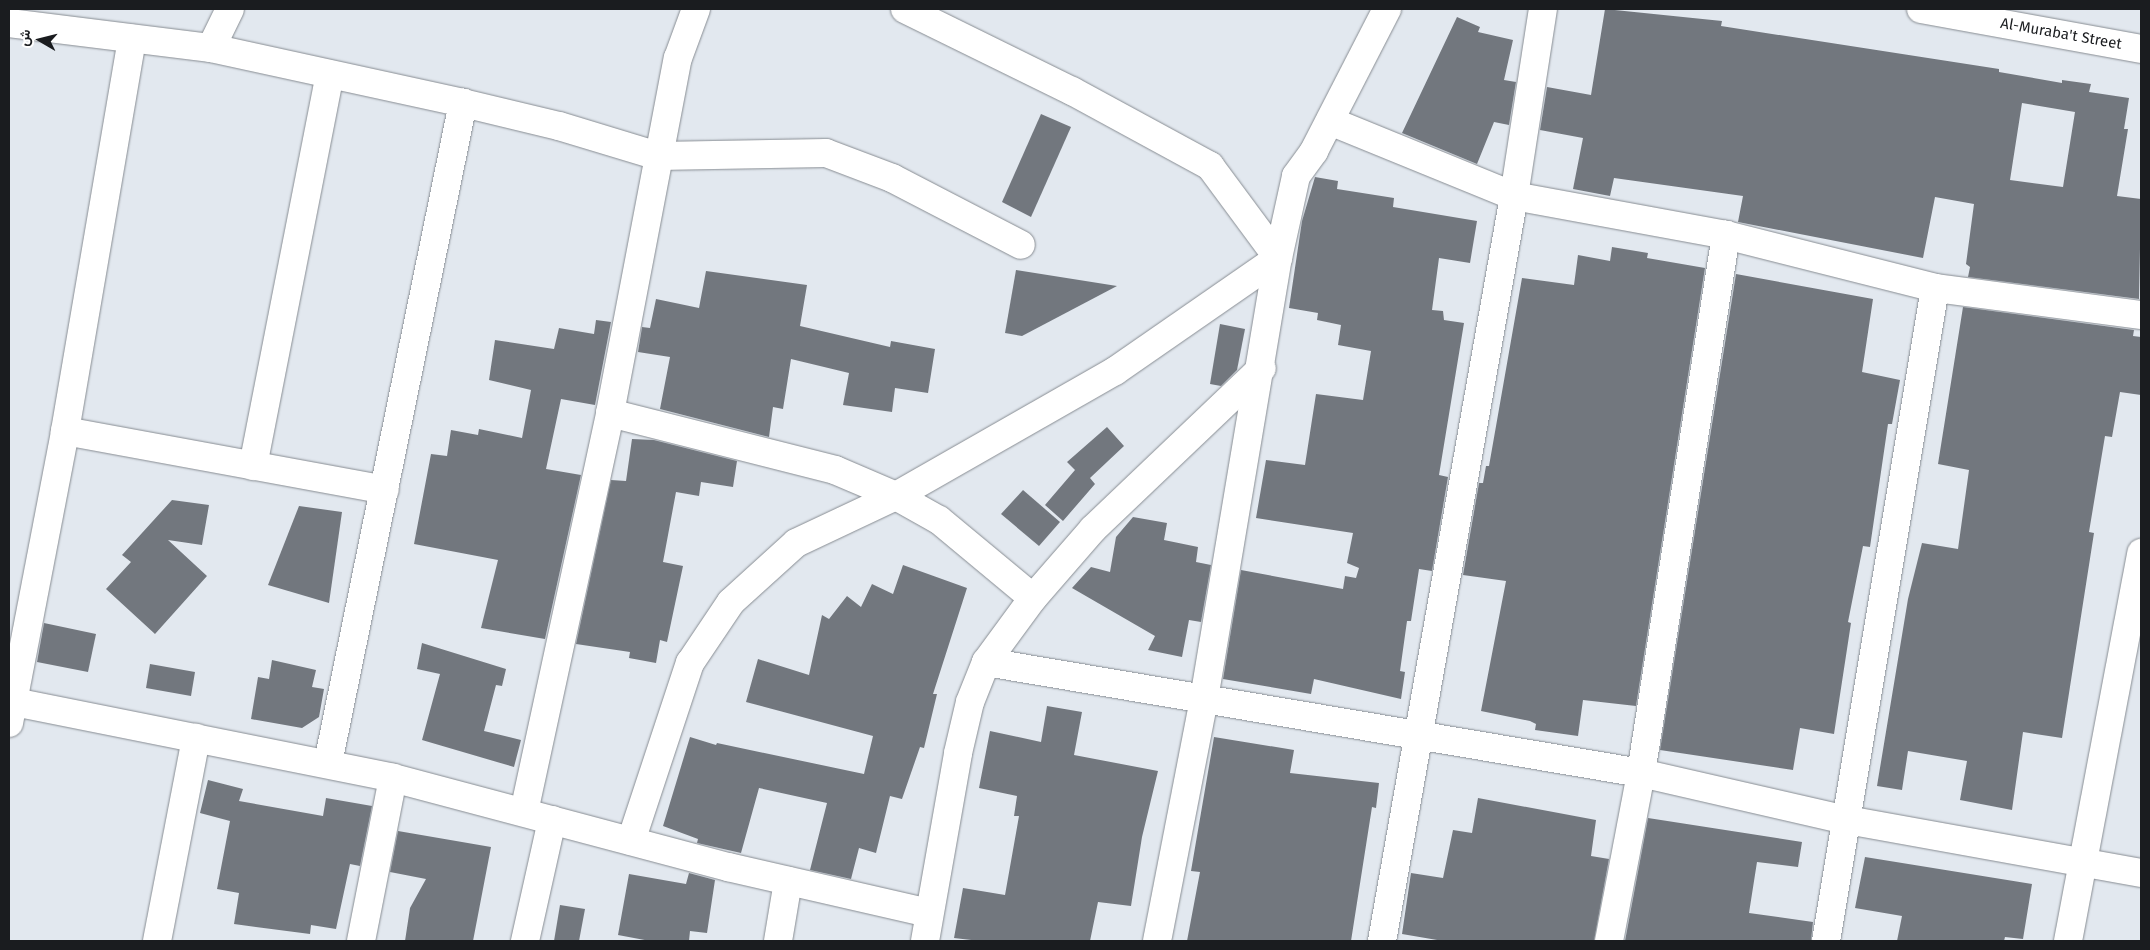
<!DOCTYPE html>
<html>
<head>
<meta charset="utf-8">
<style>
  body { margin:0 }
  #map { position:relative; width:2150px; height:950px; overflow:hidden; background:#e2e8ef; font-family:"Fira Sans",Vazirmatn,sans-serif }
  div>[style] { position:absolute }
  .building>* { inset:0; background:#72777e }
  .roads { filter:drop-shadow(0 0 1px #878c92) drop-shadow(0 0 1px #878c92) }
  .minor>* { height:28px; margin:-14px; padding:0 14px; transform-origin:14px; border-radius:14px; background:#fff }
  span { translate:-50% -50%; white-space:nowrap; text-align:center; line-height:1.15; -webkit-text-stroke:4px #fff; paint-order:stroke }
  .street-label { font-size:15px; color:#1a1c1f }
  .frame { position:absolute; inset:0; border:10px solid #1a1c1f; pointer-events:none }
  .north { position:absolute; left:15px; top:15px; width:50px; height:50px; -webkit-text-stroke:4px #fff; paint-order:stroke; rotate:278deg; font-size:14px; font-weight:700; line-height:20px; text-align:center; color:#1a1c1f }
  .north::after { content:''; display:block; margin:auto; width:18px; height:22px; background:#1a1c1f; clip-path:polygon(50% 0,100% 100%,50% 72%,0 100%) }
</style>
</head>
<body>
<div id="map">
  <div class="building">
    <i style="clip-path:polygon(evenodd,1605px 9px,1722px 21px,1721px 26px,1999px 69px,1999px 72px,2062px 83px,2062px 80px,2091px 84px,2089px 92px,2129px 98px,2124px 129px,2128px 129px,2117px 196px,2141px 199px,2139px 299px,1968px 277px,1970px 267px,1966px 264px,1974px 204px,1935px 197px,1923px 258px,1738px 222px,1743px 196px,1614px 178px,1610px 196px,1573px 189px,1583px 138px,1540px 130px,1547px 87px,1591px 95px,1605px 9px,2022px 103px,2075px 112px,2063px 187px,2010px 180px,2022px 103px)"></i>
    <i style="clip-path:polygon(1457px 17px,1480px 27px,1478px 32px,1513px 40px,1504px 80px,1516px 82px,1509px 125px,1494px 122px,1477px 164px,1402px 133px)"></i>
    <i style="clip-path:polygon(1041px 114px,1071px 127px,1031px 217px,1002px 202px)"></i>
    <i style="clip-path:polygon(1315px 177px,1338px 181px,1337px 189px,1394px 198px,1393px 207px,1477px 221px,1470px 263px,1439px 258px,1432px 310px,1443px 311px,1444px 320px,1464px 323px,1439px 475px,1448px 477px,1432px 571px,1419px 569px,1411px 621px,1407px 621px,1400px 671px,1405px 672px,1401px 699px,1314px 679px,1311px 694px,1223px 679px,1241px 570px,1343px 589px,1345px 576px,1356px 578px,1359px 568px,1347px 563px,1353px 533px,1256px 518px,1266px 460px,1305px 465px,1316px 394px,1363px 400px,1371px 351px,1338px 345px,1341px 325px,1317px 320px,1318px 313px,1289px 308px,1302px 221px)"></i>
    <i style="clip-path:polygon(1612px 247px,1648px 253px,1647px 258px,1705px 268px,1636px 706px,1583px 700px,1578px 736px,1535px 730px,1536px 724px,1530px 721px,1481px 711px,1506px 581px,1463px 575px,1479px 483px,1483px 483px,1486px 466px,1489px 466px,1522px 278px,1574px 285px,1578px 255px,1610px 261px)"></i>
    <i style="clip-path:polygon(1016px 270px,1117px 286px,1022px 336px,1005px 333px)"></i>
    <i style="clip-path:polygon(706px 271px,807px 285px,800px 326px,890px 347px,891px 341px,935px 349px,928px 393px,895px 388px,892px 412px,843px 405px,849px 373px,791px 359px,783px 409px,773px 407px,769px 437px,660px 409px,670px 357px,638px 352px,642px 327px,650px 328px,656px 299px,699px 308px)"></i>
    <i style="clip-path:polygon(1736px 274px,1873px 299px,1862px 372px,1900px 380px,1892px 424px,1888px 424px,1870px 547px,1863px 546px,1848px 622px,1851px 623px,1834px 734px,1800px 728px,1793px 770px,1660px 750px)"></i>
    <i style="clip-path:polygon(1963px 307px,2134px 330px,2133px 336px,2141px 337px,2141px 395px,2120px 392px,2112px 437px,2105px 436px,2089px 532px,2094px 533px,2062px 738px,2023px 732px,2012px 810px,1960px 800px,1967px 761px,1908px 751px,1902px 790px,1877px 786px,1908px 599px,1922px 543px,1958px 549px,1969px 470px,1938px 464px)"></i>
    <i style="clip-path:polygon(596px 320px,611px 322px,595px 405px,561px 399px,546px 469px,581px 475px,545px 639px,481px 628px,498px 560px,414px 544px,431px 454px,447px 456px,451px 430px,478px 435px,479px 429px,522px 438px,531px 390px,489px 380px,495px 340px,554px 349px,559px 328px,594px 334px)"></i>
    <i style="clip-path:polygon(1220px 324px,1245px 329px,1237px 370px,1221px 386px,1210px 384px)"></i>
    <i style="clip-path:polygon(1107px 427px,1124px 446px,1090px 478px,1095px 484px,1063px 521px,1045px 505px,1075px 470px,1067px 462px)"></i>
    <i style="clip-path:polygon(632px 439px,654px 440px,737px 461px,733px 487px,701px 482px,699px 496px,676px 492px,663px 562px,683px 566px,667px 642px,660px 640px,656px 663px,629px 658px,630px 652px,576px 644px,611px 480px,626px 481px)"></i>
    <i style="clip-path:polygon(1023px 490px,1060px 522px,1039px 546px,1001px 514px)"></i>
    <i style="clip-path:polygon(172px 500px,209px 505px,202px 545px,168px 540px,207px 576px,155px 634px,106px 589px,131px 562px,122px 555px)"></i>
    <i style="clip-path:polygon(299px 506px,342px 512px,329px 603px,268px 585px)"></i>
    <i style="clip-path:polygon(1133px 517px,1167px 523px,1164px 540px,1198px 547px,1196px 562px,1211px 565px,1201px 622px,1189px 620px,1182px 657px,1148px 650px,1155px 636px,1072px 588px,1091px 567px,1110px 572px,1116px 537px)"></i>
    <i style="clip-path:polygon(903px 565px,967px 588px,933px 694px,937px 694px,924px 748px,920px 747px,902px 799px,890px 796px,876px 853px,859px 848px,851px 879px,810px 870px,827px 803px,759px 788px,741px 853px,697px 843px,698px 839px,663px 826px,690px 737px,716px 745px,717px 743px,864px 774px,873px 736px,746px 702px,758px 659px,809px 675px,822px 615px,829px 619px,847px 596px,861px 607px,872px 584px,893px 594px)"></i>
    <i style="clip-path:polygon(44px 623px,96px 634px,88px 672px,37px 662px)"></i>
    <i style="clip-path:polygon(422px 643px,506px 669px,502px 686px,496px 685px,484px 731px,521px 740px,514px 767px,422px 740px,440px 674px,417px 669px)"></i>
    <i style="clip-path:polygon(272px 660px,316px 670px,312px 687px,324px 689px,319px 717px,302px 728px,251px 719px,258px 677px,269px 679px)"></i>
    <i style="clip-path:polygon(150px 664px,195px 672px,191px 696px,146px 688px)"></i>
    <i style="clip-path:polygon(1047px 706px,1082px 712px,1074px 755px,1158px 771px,1142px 837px,1131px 906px,1098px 902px,1090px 941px,980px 941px,954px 938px,963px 888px,1005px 895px,1019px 816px,1014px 816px,1017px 796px,979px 788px,990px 731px,1041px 742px)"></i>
    <i style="clip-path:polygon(1214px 737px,1294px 750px,1290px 773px,1379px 783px,1376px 808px,1372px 807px,1351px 941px,1187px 941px,1200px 872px,1191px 871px)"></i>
    <i style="clip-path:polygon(208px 780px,243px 789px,239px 801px,323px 816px,326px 798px,372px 806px,360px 866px,350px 864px,336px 929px,311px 925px,310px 934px,234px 924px,239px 893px,217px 889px,230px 821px,200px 813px)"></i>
    <i style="clip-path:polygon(1478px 798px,1596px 820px,1591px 856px,1609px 859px,1594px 941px,1443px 941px,1402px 934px,1411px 873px,1443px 878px,1453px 830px,1472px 833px)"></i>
    <i style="clip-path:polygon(1648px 818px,1802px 842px,1798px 867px,1757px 862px,1749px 913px,1813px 922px,1811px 941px,1625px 941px)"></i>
    <i style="clip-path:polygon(398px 831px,491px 847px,473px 941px,405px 941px,410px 908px,426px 879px,390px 872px)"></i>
    <i style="clip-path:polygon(1865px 857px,2032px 884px,2023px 939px,2005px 937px,2004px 941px,1897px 941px,1902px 916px,1855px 908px)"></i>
    <i style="clip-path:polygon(689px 873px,715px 880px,707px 933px,690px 931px,689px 941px,650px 941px,618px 935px,629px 874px,686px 884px)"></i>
    <i style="clip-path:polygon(560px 905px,585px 909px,579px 941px,554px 941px)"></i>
  </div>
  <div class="roads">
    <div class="minor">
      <i style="left:905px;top:9px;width:186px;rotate:26.2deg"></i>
      <i style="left:1072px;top:91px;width:157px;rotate:28.5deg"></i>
      <i style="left:1210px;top:166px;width:114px;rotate:53.5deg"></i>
      <i style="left:1921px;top:9px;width:224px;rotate:10.3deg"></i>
      <i style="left:9px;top:23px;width:204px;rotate:7.1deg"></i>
      <i style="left:211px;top:48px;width:43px;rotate:-64deg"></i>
      <i style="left:211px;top:48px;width:258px;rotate:12.3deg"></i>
      <i style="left:463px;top:103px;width:99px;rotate:13.5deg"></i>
      <i style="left:559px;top:126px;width:103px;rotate:16.9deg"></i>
      <i style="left:658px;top:156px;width:168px;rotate:-1deg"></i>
      <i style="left:826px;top:153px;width:71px;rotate:20.7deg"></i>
      <i style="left:892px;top:178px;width:145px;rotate:27.4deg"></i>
      <i style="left:1330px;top:121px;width:199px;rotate:22.2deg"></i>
      <i style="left:1514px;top:196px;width:216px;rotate:10.4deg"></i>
      <i style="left:1726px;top:235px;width:216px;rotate:14.2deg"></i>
      <i style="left:1935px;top:288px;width:208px;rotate:7.5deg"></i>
      <i style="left:610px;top:413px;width:232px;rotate:14.2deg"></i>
      <i style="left:835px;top:470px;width:66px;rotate:23.1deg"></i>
      <i style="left:896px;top:496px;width:49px;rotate:29.2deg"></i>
      <i style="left:939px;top:520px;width:122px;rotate:39.7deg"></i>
      <i style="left:65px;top:431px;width:325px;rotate:10.4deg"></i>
      <i style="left:253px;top:466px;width:399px;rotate:-78.9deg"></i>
      <i style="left:986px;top:662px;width:664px;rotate:9.62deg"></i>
      <i style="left:1641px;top:773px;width:211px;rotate:12.9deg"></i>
      <i style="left:1847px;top:820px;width:299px;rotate:10.2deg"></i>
      <i style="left:9px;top:701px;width:392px;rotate:11.3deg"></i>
      <i style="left:393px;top:778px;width:347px;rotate:14.9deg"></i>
      <i style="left:728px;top:867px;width:206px;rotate:12.9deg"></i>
      <i style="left:9px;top:723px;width:297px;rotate:-79.1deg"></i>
      <i style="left:65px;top:431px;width:398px;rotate:-80.3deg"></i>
      <i style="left:328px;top:763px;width:674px;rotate:-78.44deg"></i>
      <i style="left:524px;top:812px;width:408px;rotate:-77.8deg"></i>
      <i style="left:610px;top:413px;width:361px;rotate:-79.2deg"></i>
      <i style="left:678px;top:58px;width:52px;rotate:-69.8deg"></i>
      <i style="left:631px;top:841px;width:188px;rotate:-71.7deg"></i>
      <i style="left:690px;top:663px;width:73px;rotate:-56.1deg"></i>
      <i style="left:731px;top:602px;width:88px;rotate:-42.2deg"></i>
      <i style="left:796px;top:543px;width:110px;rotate:-25.2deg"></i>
      <i style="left:896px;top:496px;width:252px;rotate:-29.7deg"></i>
      <i style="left:1115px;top:371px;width:198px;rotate:-34.7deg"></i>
      <i style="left:157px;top:941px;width:207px;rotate:-79.1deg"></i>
      <i style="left:361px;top:941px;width:166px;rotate:-78.9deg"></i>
      <i style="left:525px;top:941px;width:124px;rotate:-77.4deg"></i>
      <i style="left:778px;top:941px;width:61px;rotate:-80.5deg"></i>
      <i style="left:925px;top:941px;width:191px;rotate:-80deg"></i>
      <i style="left:958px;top:753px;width:52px;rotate:-76.8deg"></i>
      <i style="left:970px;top:702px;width:43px;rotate:-68.2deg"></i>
      <i style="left:986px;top:662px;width:79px;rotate:-53.7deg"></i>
      <i style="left:1033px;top:598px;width:91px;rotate:-49deg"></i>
      <i style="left:1093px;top:529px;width:233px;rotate:-43.6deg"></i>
      <i style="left:1157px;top:941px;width:247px;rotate:-79deg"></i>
      <i style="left:1204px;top:699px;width:447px;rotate:-80.5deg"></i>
      <i style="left:1278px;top:258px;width:84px;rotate:-77.6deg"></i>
      <i style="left:1296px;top:176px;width:31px;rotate:-54deg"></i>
      <i style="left:1314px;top:151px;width:160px;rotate:-62.8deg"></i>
      <i style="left:1382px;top:941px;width:757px;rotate:-79.95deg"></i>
      <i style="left:1514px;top:196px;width:189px;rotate:-81.2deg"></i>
      <i style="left:1609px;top:941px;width:171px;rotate:-79.2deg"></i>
      <i style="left:1641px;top:773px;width:545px;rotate:-81.02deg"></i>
      <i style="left:1826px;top:941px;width:662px;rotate:-80.52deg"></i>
      <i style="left:2068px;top:941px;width:395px;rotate:-79.3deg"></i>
    </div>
  </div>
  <div class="street-label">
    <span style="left:2061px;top:34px;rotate:10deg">Al-Muraba't Street</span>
  </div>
  <div class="frame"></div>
  <div class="north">ش</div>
</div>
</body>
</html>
